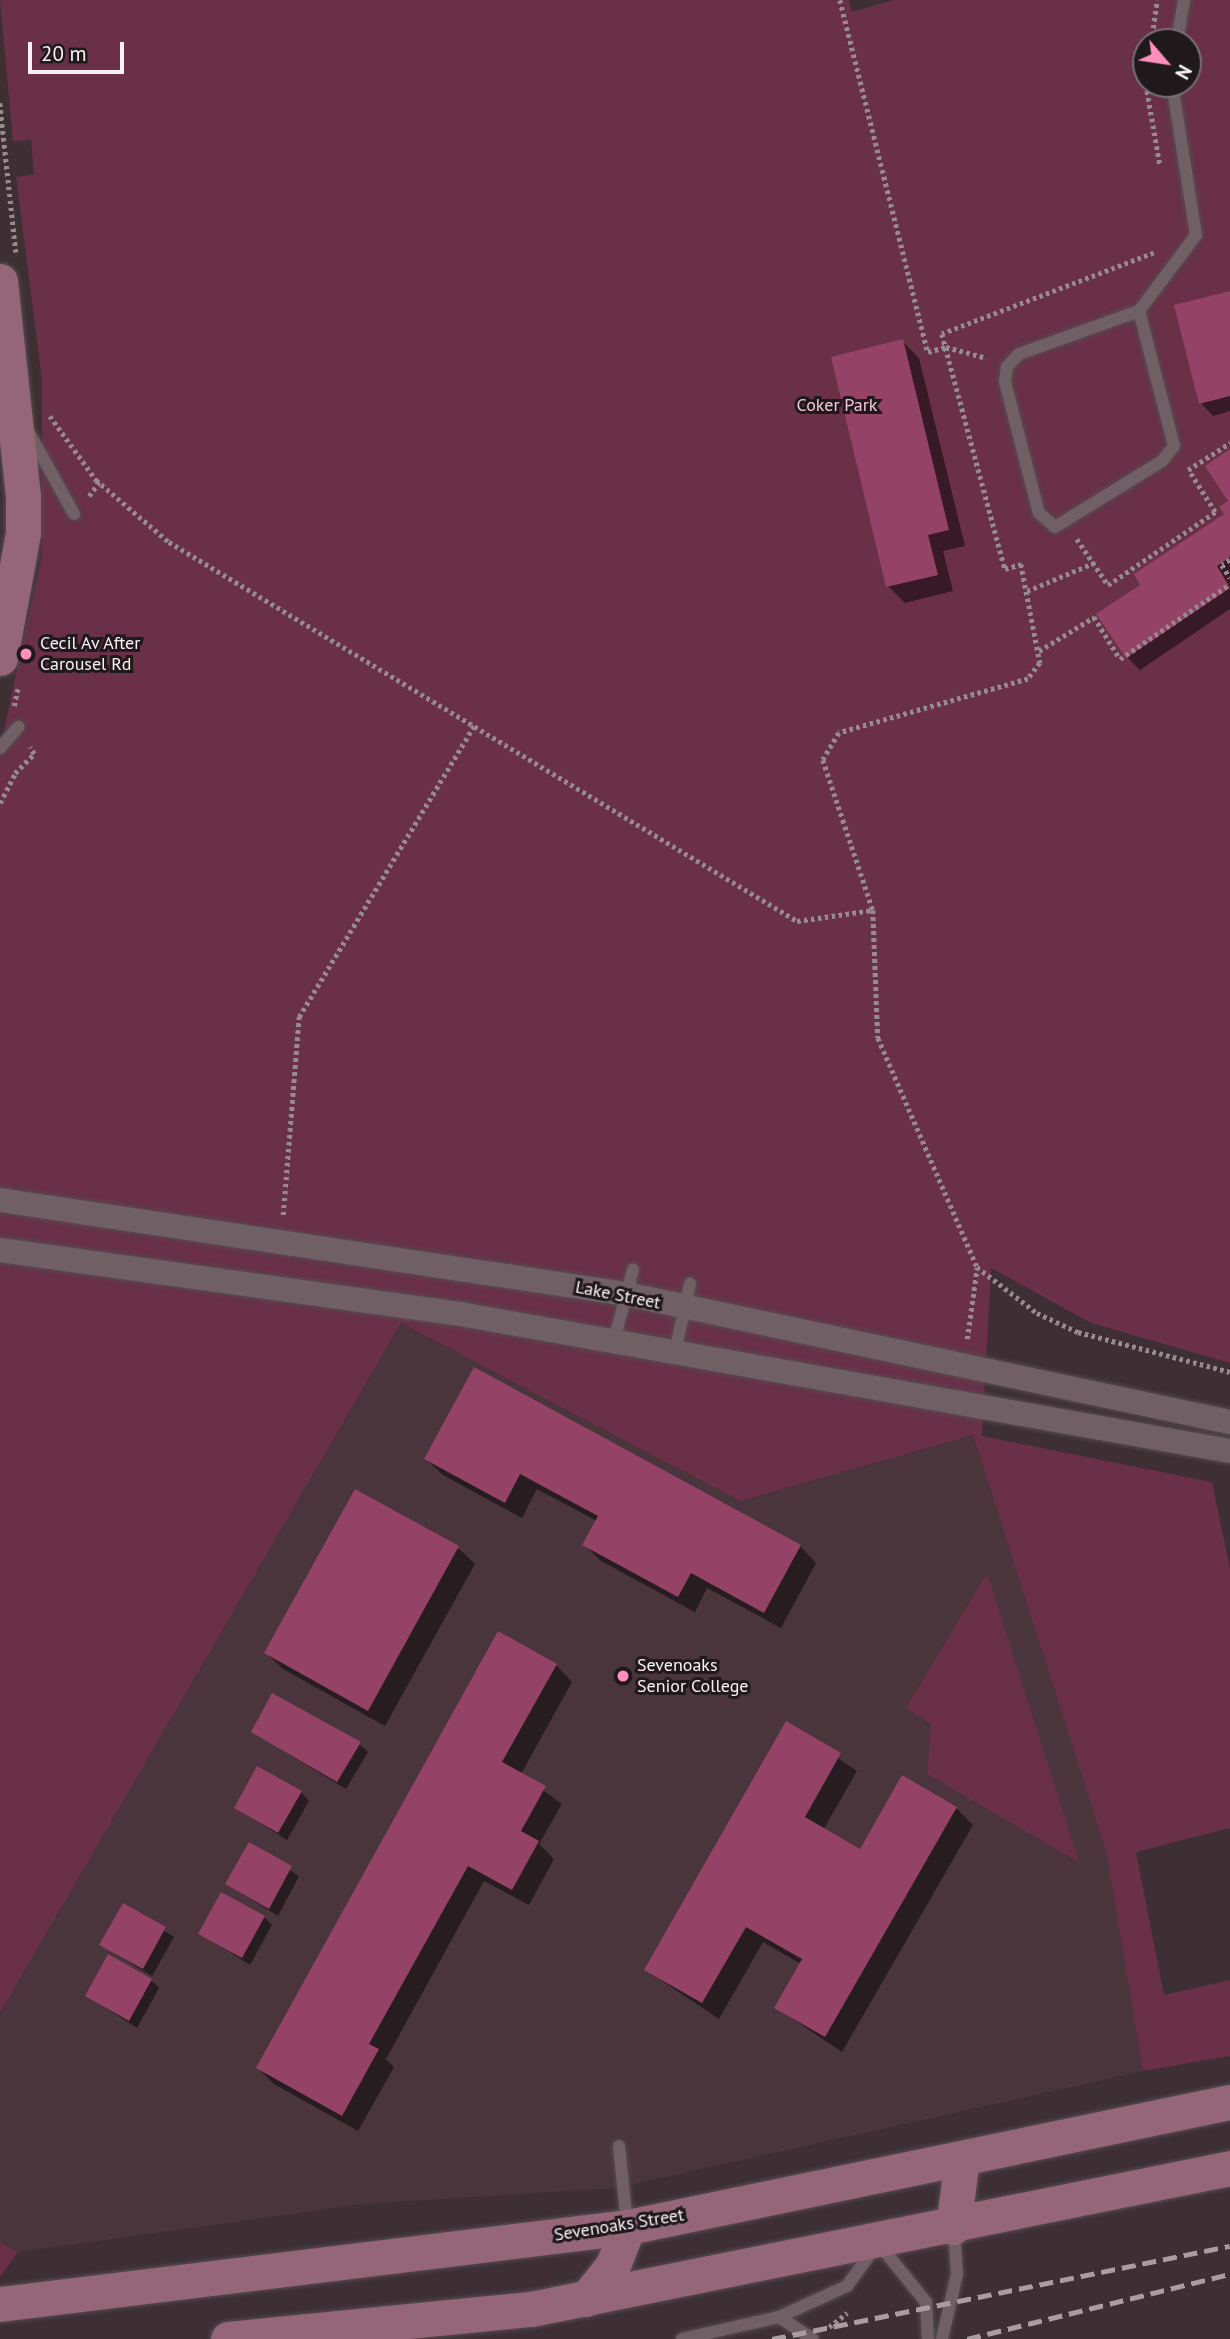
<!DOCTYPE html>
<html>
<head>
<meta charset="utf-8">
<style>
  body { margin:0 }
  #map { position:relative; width:1230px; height:2339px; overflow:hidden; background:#3d2f34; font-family:"PT Sans",sans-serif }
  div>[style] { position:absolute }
  .built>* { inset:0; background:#4a353d }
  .green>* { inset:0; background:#693048 }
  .shadow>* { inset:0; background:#0007 }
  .building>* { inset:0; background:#944266 }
  .path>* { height:4.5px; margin-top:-2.25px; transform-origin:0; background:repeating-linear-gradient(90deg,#978b8f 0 3.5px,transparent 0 7px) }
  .roads { filter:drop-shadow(0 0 2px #574b4f) drop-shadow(0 0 2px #574b4f) }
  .lane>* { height:12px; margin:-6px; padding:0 6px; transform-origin:6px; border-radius:6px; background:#706065 }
  .street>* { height:24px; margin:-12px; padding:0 12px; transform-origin:12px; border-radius:12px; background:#706065 }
  .secondary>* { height:35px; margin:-17.5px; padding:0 17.5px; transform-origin:17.5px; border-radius:17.5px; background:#956578 }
  .rail>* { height:5px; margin-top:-2.5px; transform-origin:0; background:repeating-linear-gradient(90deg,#a99da1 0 14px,transparent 0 21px) }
  .dots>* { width:19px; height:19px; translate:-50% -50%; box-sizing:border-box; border:4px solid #1f191b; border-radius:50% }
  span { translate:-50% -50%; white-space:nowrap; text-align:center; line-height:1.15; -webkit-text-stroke:6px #1f191b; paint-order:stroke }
  .park-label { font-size:18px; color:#f6c6d7 }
  .poi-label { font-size:18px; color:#fbf1f4 }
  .left { translate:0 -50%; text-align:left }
  .street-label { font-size:18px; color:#fbf1f4 }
  .north { position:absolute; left:1132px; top:28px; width:70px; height:70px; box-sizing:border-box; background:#1f191b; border:2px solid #776f72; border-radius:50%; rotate:119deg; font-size:19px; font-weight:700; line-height:28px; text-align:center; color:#fbf1f4 }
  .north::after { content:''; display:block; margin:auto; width:24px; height:32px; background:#fe8ebc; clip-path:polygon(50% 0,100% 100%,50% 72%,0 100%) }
  .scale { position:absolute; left:28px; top:42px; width:96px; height:32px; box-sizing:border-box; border:4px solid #fbf1f4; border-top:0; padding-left:9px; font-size:21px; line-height:24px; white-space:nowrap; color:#fbf1f4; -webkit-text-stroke:5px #1f191b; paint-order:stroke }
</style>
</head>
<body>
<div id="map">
  <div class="built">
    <i style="clip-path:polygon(401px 1323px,740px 1501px,973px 1435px,1106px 1851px,1143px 2071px,615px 2188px,363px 2204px,18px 2252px,0 2242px,0 2013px)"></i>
  </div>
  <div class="green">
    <i style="clip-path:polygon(evenodd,0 0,849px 0,852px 12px,893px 0,1230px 0,1230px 1363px,1091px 1323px,991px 1268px,982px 1436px,1212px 1482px,1230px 1569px,1230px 1828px,1136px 1852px,1164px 1995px,1230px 1980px,1230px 2056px,1143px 2071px,1106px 1851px,973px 1435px,740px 1501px,401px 1323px,0 2013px,0 748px,42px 555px,42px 380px,16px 177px,34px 174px,31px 140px,13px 141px,0 0,1146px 42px,1188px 42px,1188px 84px,1146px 84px,1146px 42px)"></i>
    <i style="clip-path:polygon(987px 1573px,1079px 1862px,927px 1774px,931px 1724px,906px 1708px)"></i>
    <i style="clip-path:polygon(0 2242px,18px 2252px,0 2277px)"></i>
  </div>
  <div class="shadow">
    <i style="clip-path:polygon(1230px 292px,1230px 411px,1213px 416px,1201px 403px)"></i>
    <i style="clip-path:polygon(902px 341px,919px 358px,965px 546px,943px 551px,953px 591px,905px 603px,888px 586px)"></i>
    <i style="clip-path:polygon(1230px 501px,1230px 609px,1140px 670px,1127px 657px,1143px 585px,1226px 514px)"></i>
    <i style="clip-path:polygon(474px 1370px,800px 1546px,816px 1563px,781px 1628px,707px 1588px,695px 1612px,601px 1561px,585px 1545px,597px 1521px,537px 1489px,522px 1518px,443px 1475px,426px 1459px)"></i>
    <i style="clip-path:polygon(356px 1491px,458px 1548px,475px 1564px,385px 1726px,283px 1669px,266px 1653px)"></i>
    <i style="clip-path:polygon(556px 1665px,572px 1682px,521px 1774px,562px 1804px,539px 1844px,554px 1859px,529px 1905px,484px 1881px,386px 2059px,394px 2067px,358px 2131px,274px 2084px,258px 2068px)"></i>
    <i style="clip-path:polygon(787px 1724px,857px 1771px,823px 1830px,860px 1851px,956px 1808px,973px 1825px,842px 2052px,777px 2008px,801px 1964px,763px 1942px,719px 2019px,646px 1970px)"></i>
    <i style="clip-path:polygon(253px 1732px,359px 1744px,368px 1752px,346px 1789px)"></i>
    <i style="clip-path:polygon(301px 1792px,309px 1801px,287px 1840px,236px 1808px)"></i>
    <i style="clip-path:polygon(249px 1845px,299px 1876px,278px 1916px,227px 1884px)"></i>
    <i style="clip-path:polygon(123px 1905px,174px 1937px,152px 1976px,101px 1945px)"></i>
    <i style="clip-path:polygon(264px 1917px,272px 1925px,250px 1965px,200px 1933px)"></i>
    <i style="clip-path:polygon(151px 1980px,159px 1988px,137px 2028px,87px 1996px)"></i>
  </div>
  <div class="building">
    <i style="clip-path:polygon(1230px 291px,1230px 396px,1199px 404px,1174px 305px)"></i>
    <i style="clip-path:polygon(903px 339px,949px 530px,928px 535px,938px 575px,886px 587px,831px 357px)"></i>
    <i style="clip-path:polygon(1230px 449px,1230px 557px,1217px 566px,1230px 588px,1126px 658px,1096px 614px,1140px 585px,1134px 574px,1224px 514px,1219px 507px,1228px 501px,1205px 466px)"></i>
    <i style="clip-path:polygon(474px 1367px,801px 1545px,764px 1613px,691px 1573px,678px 1597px,582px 1545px,598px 1516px,520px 1474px,505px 1503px,424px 1459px)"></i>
    <i style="clip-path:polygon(355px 1489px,459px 1546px,368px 1711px,264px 1653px)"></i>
    <i style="clip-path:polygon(498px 1631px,557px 1664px,502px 1762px,546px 1786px,521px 1831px,539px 1841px,512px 1890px,468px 1866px,369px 2044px,379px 2049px,342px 2116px,256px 2068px)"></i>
    <i style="clip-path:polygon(272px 1693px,361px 1742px,337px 1782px,251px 1732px)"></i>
    <i style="clip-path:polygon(786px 1721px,841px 1753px,805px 1817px,860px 1849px,902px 1775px,957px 1807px,825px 2037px,774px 2008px,802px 1959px,746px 1927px,702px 2003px,644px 1970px)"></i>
    <i style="clip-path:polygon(257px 1766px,302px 1791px,278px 1833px,234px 1808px)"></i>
    <i style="clip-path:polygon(249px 1842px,292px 1866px,269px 1909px,225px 1884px)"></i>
    <i style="clip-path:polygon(221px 1892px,265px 1916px,242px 1958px,198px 1934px)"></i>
    <i style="clip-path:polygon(123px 1903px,166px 1927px,143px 1969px,99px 1945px)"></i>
    <i style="clip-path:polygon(108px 1954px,152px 1979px,129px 2021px,85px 1996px)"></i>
  </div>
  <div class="path">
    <i style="left:840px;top:0;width:363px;rotate:76deg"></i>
    <i style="left:928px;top:352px;width:19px;rotate:-16deg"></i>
    <i style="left:946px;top:347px;width:42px;rotate:15deg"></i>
    <i style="left:1151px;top:42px;width:42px;rotate:-81.9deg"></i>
    <i style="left:1146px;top:70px;width:9px;rotate:90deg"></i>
    <i style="left:1146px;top:84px;width:82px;rotate:80.2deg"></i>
    <i style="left:0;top:103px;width:150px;rotate:83.9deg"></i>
    <i style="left:1154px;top:253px;width:227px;rotate:159.1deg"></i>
    <i style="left:942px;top:334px;width:243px;rotate:75deg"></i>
    <i style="left:1005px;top:569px;width:17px;rotate:-17deg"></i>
    <i style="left:1021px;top:564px;width:101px;rotate:79.1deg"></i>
    <i style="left:1040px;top:663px;width:20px;rotate:127deg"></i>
    <i style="left:1028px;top:679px;width:197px;rotate:164.1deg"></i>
    <i style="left:839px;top:733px;width:31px;rotate:121deg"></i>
    <i style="left:823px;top:760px;width:158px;rotate:71.6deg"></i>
    <i style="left:873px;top:910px;width:128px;rotate:87.8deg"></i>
    <i style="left:878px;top:1038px;width:249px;rotate:66.6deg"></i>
    <i style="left:977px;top:1267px;width:76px;rotate:37.5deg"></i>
    <i style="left:1037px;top:1313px;width:45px;rotate:24.9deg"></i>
    <i style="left:1078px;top:1332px;width:157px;rotate:14.7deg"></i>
    <i style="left:50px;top:416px;width:79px;rotate:54.3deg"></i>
    <i style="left:96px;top:480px;width:96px;rotate:40.3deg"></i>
    <i style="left:169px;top:542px;width:734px;rotate:31.11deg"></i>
    <i style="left:797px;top:921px;width:77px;rotate:-8.2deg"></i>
    <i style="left:1188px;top:470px;width:50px;rotate:-32.7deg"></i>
    <i style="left:89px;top:496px;width:17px;rotate:-54deg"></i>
    <i style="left:1077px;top:539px;width:55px;rotate:56deg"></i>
    <i style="left:1108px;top:585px;width:130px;rotate:-34.3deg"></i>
    <i style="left:1215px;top:512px;width:49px;rotate:-122.4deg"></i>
    <i style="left:1230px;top:560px;width:9px;rotate:148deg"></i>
    <i style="left:1222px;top:565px;width:15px;rotate:58deg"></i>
    <i style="left:1027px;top:591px;width:73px;rotate:-22.7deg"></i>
    <i style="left:1039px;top:651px;width:65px;rotate:-31.7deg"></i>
    <i style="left:1094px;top:617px;width:49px;rotate:58.2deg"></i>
    <i style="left:1120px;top:659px;width:133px;rotate:-34.3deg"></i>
    <i style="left:14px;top:706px;width:19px;rotate:-78deg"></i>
    <i style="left:0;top:803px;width:34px;rotate:-63deg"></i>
    <i style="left:15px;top:773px;width:27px;rotate:-45deg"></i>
    <i style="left:34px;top:754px;width:8px;rotate:-120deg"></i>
    <i style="left:283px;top:1215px;width:199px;rotate:-85.4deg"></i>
    <i style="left:299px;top:1017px;width:340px;rotate:-59deg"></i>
    <i style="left:967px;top:1339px;width:72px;rotate:-82deg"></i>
    <i style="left:829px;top:2327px;width:23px;rotate:-38deg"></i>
  </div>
  <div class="roads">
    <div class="lane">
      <i style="left:1177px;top:42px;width:43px;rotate:-80.5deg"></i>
      <i style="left:1139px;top:311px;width:127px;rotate:160.3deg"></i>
      <i style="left:1019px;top:354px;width:18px;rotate:133deg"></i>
      <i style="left:1007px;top:367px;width:15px;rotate:98deg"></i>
      <i style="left:1005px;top:382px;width:135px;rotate:75.5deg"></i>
      <i style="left:1039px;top:513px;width:21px;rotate:41deg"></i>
      <i style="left:1055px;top:527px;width:126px;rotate:-31.7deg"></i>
      <i style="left:1162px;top:461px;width:19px;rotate:-51deg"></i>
      <i style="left:1174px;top:446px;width:139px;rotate:-104.5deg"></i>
      <i style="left:1139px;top:311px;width:95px;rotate:-53.1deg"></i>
      <i style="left:1196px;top:235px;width:153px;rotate:-99deg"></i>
      <i style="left:28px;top:431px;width:95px;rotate:61deg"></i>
      <i style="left:0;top:748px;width:28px;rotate:-49deg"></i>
      <i style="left:614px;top:1340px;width:73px;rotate:-74.8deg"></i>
      <i style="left:675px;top:1352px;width:70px;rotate:-77.6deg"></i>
      <i style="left:619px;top:2146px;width:77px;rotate:84.1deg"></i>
      <i style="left:779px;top:2317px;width:40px;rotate:32.9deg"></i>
      <i style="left:682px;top:2339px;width:99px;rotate:-12.8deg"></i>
      <i style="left:779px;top:2317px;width:75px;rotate:-24.5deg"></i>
      <i style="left:847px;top:2286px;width:53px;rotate:-54.2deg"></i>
      <i style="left:878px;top:2243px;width:76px;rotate:50.9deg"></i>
      <i style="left:926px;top:2302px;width:37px;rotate:87deg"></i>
      <i style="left:942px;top:2339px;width:67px;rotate:-77deg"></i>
      <i style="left:957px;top:2274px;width:44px;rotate:-93.9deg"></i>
    </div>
    <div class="street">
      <i style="left:0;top:1200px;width:633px;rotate:8.54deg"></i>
      <i style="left:626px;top:1294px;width:617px;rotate:11.97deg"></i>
      <i style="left:0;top:1250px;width:464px;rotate:7.9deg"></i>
      <i style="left:460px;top:1314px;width:782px;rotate:10.09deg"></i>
    </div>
    <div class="secondary">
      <i style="left:0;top:281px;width:215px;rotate:83.9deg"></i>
      <i style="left:23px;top:495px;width:38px;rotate:90deg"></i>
      <i style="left:23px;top:533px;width:127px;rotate:100.4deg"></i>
      <i style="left:953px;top:2227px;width:69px;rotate:-82.5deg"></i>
      <i style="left:586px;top:2299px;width:43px;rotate:-51.5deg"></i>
      <i style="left:613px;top:2265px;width:41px;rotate:-68.5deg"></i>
      <i style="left:0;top:2304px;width:633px;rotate:-6.99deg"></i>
      <i style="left:628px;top:2227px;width:615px;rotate:-11.73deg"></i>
      <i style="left:228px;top:2339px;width:304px;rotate:-5.7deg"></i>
      <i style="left:531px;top:2309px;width:713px;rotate:-11.4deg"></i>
    </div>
  </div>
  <div class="rail">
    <i style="left:772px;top:2339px;width:467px;rotate:-11.5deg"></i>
    <i style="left:967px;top:2339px;width:271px;rotate:-13.9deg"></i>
  </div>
  <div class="dots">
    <i style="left:26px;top:654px;background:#fe8ebc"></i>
    <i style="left:623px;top:1676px;background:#fe8ebc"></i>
  </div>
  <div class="park-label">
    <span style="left:837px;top:405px">Coker Park</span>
  </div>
  <div class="poi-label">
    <span class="left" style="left:40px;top:654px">Cecil Av After<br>Carousel Rd</span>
    <span class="left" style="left:637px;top:1676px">Sevenoaks<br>Senior College</span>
  </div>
  <div class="street-label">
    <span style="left:618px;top:1295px;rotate:11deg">Lake Street</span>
    <span style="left:619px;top:2225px;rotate:-9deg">Sevenoaks Street</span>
  </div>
  <div class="north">N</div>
  <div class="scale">20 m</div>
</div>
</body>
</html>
